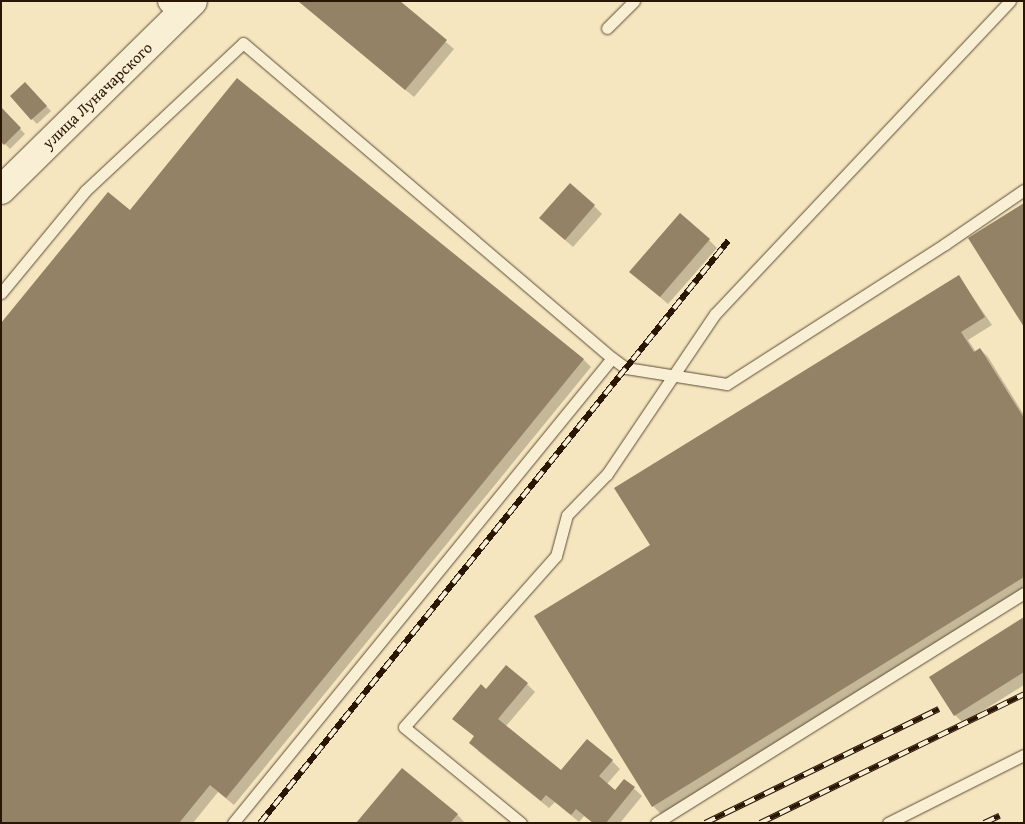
<!DOCTYPE html>
<html>
<head>
<meta charset="utf-8">
<style>
  body { margin:0 }
  #map { position:relative; width:1025px; height:824px; overflow:hidden; background:#f5e6bf; font-family:"Gentium Book Plus",serif }
  div>[style] { position:absolute }
  .shadow>* { inset:0; background:#0003 }
  .building>* { inset:0; background:#948266 }
  .roads { filter:drop-shadow(0 0 1px #5d4a34) drop-shadow(0 0 1px #5d4a34) }
  .lane>* { height:11px; margin:-5.5px; padding:0 5.5px; transform-origin:5.5px; border-radius:5.5px; background:#f8efd5 }
  .street>* { height:21px; margin:-10.5px; padding:0 10.5px; transform-origin:10.5px; border-radius:10.5px; background:#f8efd5 }
  .secondary>* { height:28px; margin:-14px; padding:0 14px; transform-origin:14px; border-radius:14px; background:#f8efd5 }
  .rail>* { height:5.5px; margin-top:-2.75px; transform-origin:0; background:repeating-linear-gradient(90deg,#f8efd5 0 11px,#2a1605 0 22px); box-sizing:border-box; border-block:1px solid #2a1605 }
  span { translate:-50% -50%; white-space:nowrap; text-align:center; line-height:1.15; -webkit-text-stroke:4px #f8efd5; paint-order:stroke }
  .street-label { font-size:16px; color:#2a1605 }
  .frame { position:absolute; inset:0; border:2px solid #2a1605; pointer-events:none }
</style>
</head>
<body>
<div id="map">
  <div class="shadow">
    <i style="clip-path:polygon(298px 1px,398px 1px,454px 49px,414px 97px)"></i>
    <i style="clip-path:polygon(30px 89px,51px 111px,37px 124px,32px 119px)"></i>
    <i style="clip-path:polygon(1px 109px,25px 134px,10px 149px,5px 144px)"></i>
    <i style="clip-path:polygon(594px 206px,602px 214px,573px 247px,549px 226px)"></i>
    <i style="clip-path:polygon(130px 212px,583px 359px,591px 367px,234px 805px,218px 792px,193px 823px,1px 823px)"></i>
    <i style="clip-path:polygon(709px 240px,717px 248px,668px 304px,639px 279px)"></i>
    <i style="clip-path:polygon(959px 277px,992px 325px,968px 340px,976px 352px,980px 349px,988px 357px,1024px 415px,1024px 589px,661px 814px,653px 806px,651px 545px)"></i>
    <i style="clip-path:polygon(1024px 618px,1024px 685px,963px 723px,955px 715px)"></i>
    <i style="clip-path:polygon(527px 684px,535px 692px,506px 726px,562px 772px,612px 761px,620px 769px,607px 784px,615px 791px,625px 780px,642px 796px,620px 823px,593px 823px,584px 816px,579px 822px,555px 802px,549px 808px,478px 751px,475px 737px,462px 726px,487px 691px)"></i>
    <i style="clip-path:polygon(457px 814px,465px 823px,358px 823px)"></i>
  </div>
  <div class="building">
    <i style="clip-path:polygon(298px 1px,400px 1px,447px 40px,405px 90px)"></i>
    <i style="clip-path:polygon(237px 78px,584px 359px,226px 798px,210px 785px,179px 823px,1px 823px,1px 323px,108px 192px,130px 210px)"></i>
    <i style="clip-path:polygon(25px 82px,47px 106px,31px 120px,10px 96px)"></i>
    <i style="clip-path:polygon(1px 107px,21px 128px,4px 145px,1px 142px)"></i>
    <i style="clip-path:polygon(570px 183px,595px 205px,565px 240px,539px 218px)"></i>
    <i style="clip-path:polygon(1024px 203px,1024px 327px,968px 238px)"></i>
    <i style="clip-path:polygon(680px 213px,710px 239px,660px 297px,629px 272px)"></i>
    <i style="clip-path:polygon(959px 275px,985px 317px,961px 332px,974px 352px,980px 348px,1024px 418px,1024px 577px,652px 807px,534px 616px,650px 545px,614px 488px)"></i>
    <i style="clip-path:polygon(1024px 617px,1024px 672px,954px 716px,929px 677px)"></i>
    <i style="clip-path:polygon(506px 665px,528px 683px,498px 719px,561px 770px,587px 739px,613px 760px,599px 776px,615px 790px,624px 779px,635px 787px,606px 823px,593px 823px,576px 809px,571px 815px,546px 795px,541px 801px,469px 743px,474px 736px,452px 719px,481px 684px,486px 689px)"></i>
    <i style="clip-path:polygon(402px 768px,458px 814px,450px 823px,356px 823px)"></i>
  </div>
  <div class="roads">
    <div class="lane">
      <i style="left:607px;top:28px;width:38px;rotate:-45deg"></i>
      <i style="left:1px;top:293px;width:132px;rotate:-50.5deg"></i>
      <i style="left:85px;top:191px;width:216px;rotate:-43.1deg"></i>
      <i style="left:243px;top:43px;width:485px;rotate:40.5deg"></i>
      <i style="left:233px;top:823px;width:600px;rotate:-50.82deg"></i>
      <i style="left:612px;top:358px;width:17px;rotate:36deg"></i>
      <i style="left:626px;top:368px;width:102px;rotate:9deg"></i>
      <i style="left:727px;top:384px;width:259px;rotate:-32.7deg"></i>
      <i style="left:945px;top:244px;width:96px;rotate:-34.4deg"></i>
      <i style="left:521px;top:823px;width:151px;rotate:-140.6deg"></i>
      <i style="left:404px;top:727px;width:229px;rotate:-48.4deg"></i>
      <i style="left:556px;top:556px;width:42px;rotate:-75deg"></i>
      <i style="left:567px;top:515px;width:57px;rotate:-45.7deg"></i>
      <i style="left:607px;top:474px;width:193px;rotate:-56deg"></i>
      <i style="left:715px;top:314px;width:430px;rotate:-46.7deg"></i>
      <i style="left:656px;top:823px;width:434px;rotate:-32deg"></i>
      <i style="left:888px;top:823px;width:152px;rotate:-26.6deg"></i>
    </div>
    <div class="street">
      <i style="left:168px;top:1px;width:18px;rotate:47deg"></i>
    </div>
    <div class="secondary">
      <i style="left:1px;top:190px;width:269px;rotate:-44.5deg"></i>
    </div>
  </div>
  <div class="rail">
    <i style="left:260px;top:823px;width:747px;rotate:-51.2deg"></i>
    <i style="left:705px;top:823px;width:260px;rotate:-26deg"></i>
    <i style="left:760px;top:823px;width:294px;rotate:-26deg"></i>
    <i style="left:984px;top:823px;width:17px;rotate:-25deg"></i>
  </div>
  <div class="street-label">
    <span style="left:97px;top:95px;rotate:-44deg">улица Луначарского</span>
  </div>
  <div class="frame"></div>
</div>
</body>
</html>
